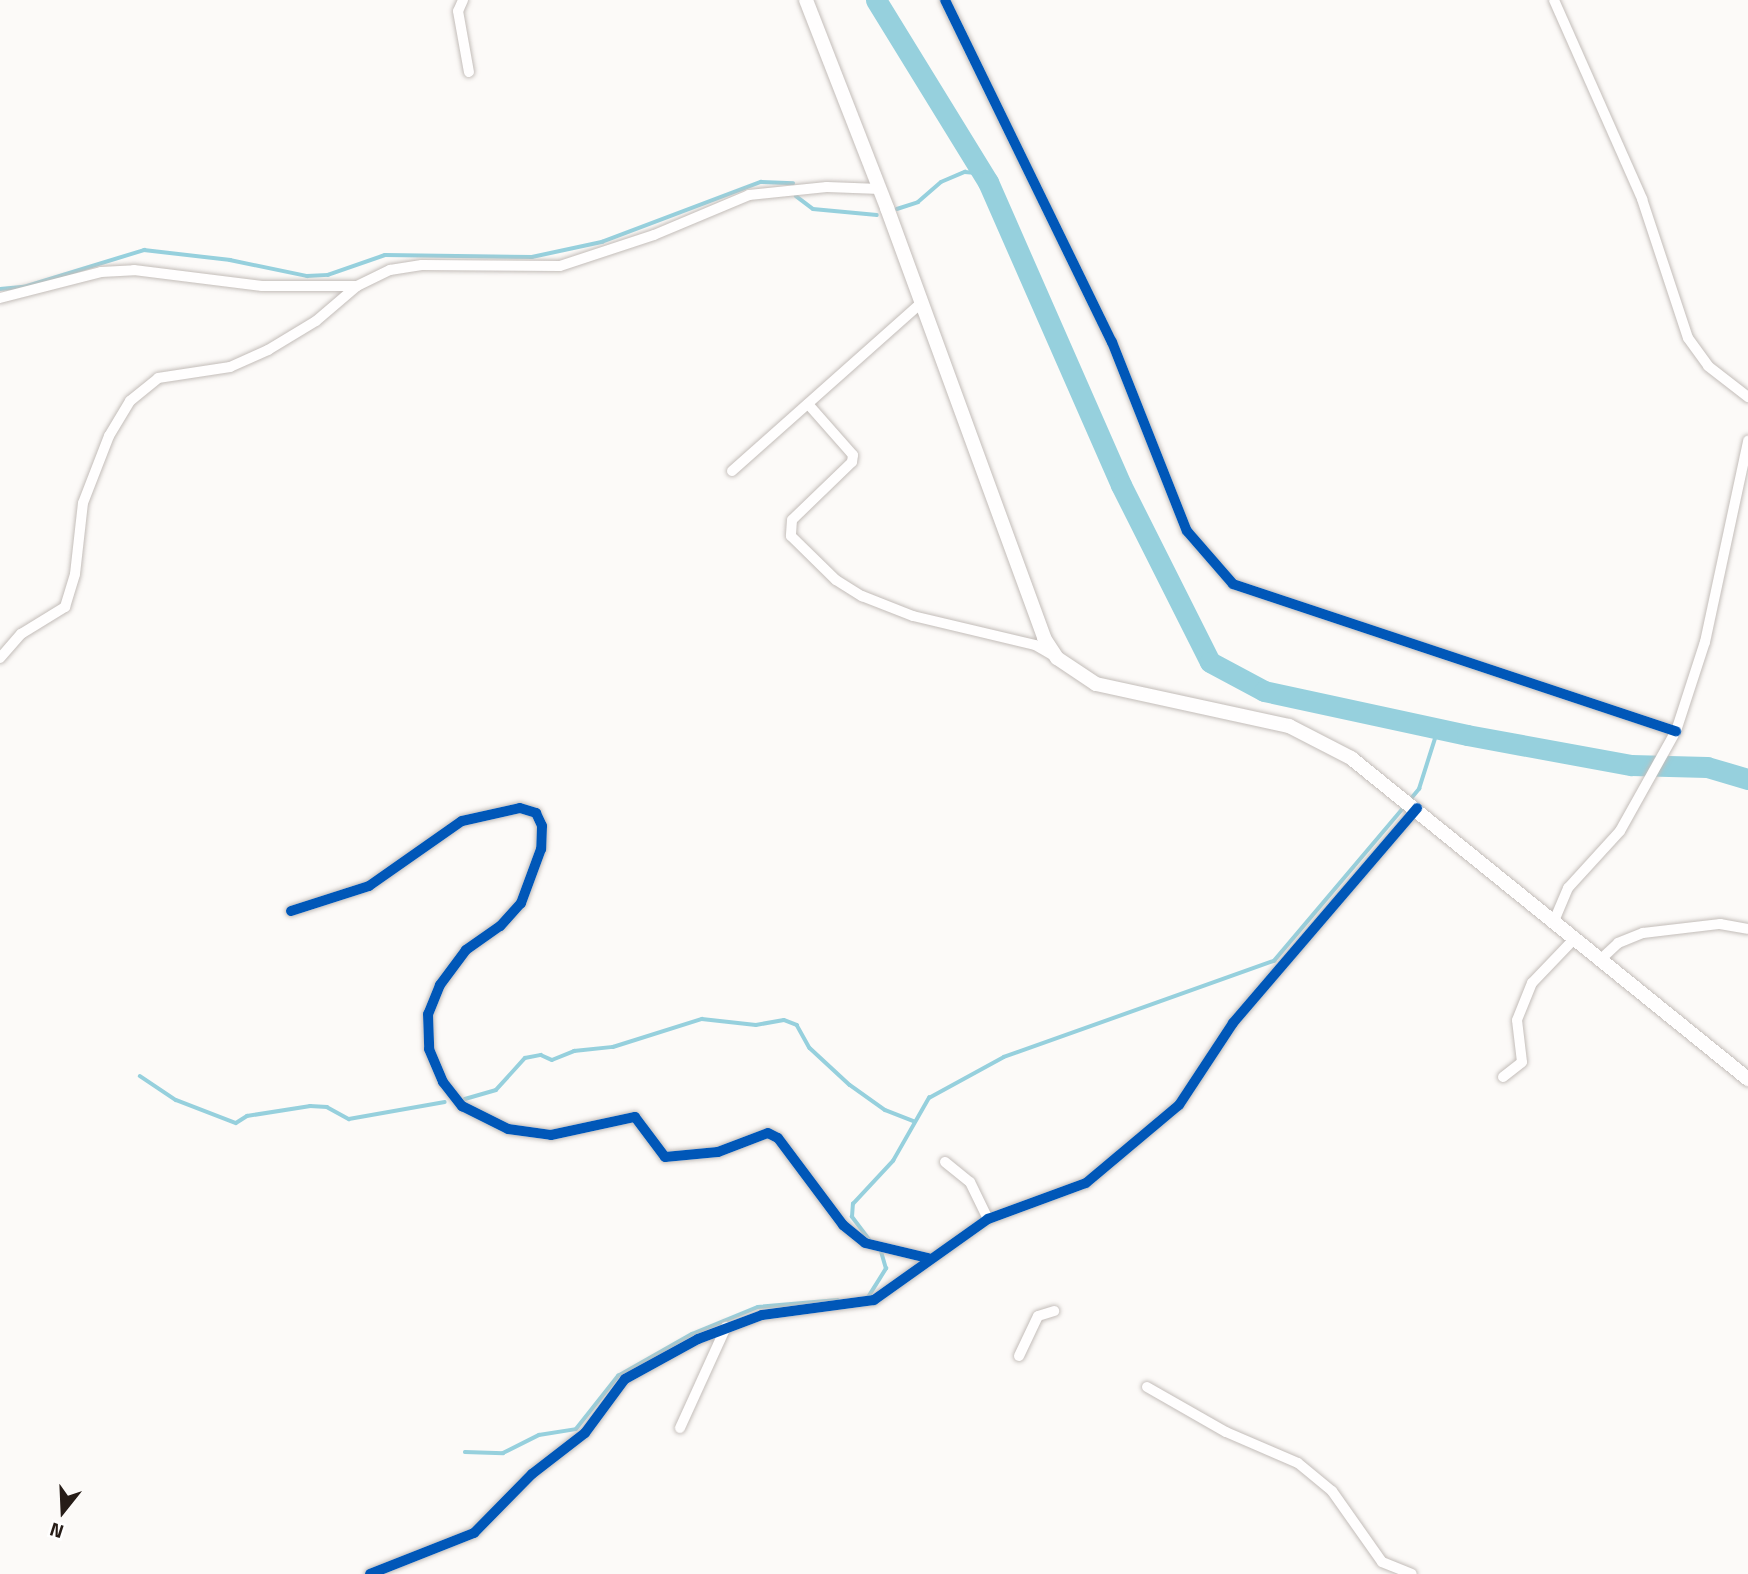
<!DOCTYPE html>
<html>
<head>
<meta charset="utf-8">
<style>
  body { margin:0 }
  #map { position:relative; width:1748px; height:1574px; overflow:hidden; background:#fcfaf8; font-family:"Titillium Web",sans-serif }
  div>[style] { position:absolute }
  .stream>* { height:3.5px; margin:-1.75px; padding:0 1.75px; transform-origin:1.75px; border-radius:1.75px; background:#96d0dd }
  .river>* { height:21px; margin:-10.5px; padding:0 10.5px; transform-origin:10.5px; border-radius:10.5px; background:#96d0dd }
  .roads { filter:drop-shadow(0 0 2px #c3bdb9) drop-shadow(0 0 2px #c3bdb9) }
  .street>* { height:10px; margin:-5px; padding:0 5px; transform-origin:5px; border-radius:5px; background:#fffefe }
  .secondary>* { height:14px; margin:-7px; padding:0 7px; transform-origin:7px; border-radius:7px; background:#fffefe }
  .cycleway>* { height:10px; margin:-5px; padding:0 5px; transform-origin:5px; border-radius:5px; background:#0057b8 }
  span { translate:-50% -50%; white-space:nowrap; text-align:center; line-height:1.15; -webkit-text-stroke:5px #fff; paint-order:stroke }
  .north { position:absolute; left:28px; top:1476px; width:70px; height:70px; -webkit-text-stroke:5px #fff; paint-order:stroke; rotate:198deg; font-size:19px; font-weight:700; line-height:28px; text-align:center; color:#261c17 }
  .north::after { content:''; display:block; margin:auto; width:24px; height:32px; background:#261c17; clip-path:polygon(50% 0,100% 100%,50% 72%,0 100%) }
</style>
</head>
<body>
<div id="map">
  <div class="stream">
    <i style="left:796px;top:196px;width:21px;rotate:37deg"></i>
    <i style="left:813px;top:209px;width:64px;rotate:5.4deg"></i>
    <i style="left:897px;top:209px;width:22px;rotate:-18deg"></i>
    <i style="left:918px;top:202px;width:30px;rotate:-41deg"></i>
    <i style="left:941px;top:182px;width:26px;rotate:-23deg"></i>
    <i style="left:965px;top:172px;width:11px;rotate:5deg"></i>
    <i style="left:976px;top:173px;width:15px;rotate:37deg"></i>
    <i style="left:0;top:289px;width:24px;rotate:-5deg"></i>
    <i style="left:24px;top:287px;width:126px;rotate:-17.1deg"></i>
    <i style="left:144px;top:250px;width:87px;rotate:6.6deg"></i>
    <i style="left:230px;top:260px;width:79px;rotate:11.7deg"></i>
    <i style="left:307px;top:276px;width:21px;rotate:-3deg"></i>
    <i style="left:328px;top:275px;width:60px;rotate:-19.3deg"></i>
    <i style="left:385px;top:255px;width:147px;rotate:0.8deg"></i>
    <i style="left:532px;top:257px;width:72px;rotate:-12.1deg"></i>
    <i style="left:602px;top:242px;width:170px;rotate:-20.7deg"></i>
    <i style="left:761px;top:182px;width:32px;rotate:2deg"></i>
    <i style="left:1409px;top:801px;width:16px;rotate:-50deg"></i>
    <i style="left:1419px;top:789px;width:63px;rotate:-72.4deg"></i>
    <i style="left:140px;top:1076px;width:43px;rotate:33.7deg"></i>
    <i style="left:176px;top:1100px;width:64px;rotate:21deg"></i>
    <i style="left:236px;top:1123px;width:13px;rotate:-32deg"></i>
    <i style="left:247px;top:1116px;width:64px;rotate:-9deg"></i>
    <i style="left:310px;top:1106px;width:17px;rotate:3deg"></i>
    <i style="left:327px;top:1107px;width:25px;rotate:29deg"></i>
    <i style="left:349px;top:1119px;width:97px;rotate:-10deg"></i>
    <i style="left:465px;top:1099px;width:32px;rotate:-16deg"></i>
    <i style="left:496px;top:1090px;width:43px;rotate:-47.8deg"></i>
    <i style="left:525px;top:1058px;width:16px;rotate:-11deg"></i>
    <i style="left:541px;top:1055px;width:12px;rotate:24deg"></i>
    <i style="left:552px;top:1060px;width:24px;rotate:-22deg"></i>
    <i style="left:574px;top:1051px;width:39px;rotate:-6deg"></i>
    <i style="left:613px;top:1047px;width:93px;rotate:-17.5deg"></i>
    <i style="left:702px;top:1019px;width:54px;rotate:6.3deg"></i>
    <i style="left:756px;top:1025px;width:28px;rotate:-10deg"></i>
    <i style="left:784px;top:1020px;width:14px;rotate:21deg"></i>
    <i style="left:797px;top:1025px;width:26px;rotate:61deg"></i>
    <i style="left:810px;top:1048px;width:54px;rotate:42.8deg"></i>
    <i style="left:850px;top:1085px;width:43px;rotate:35.5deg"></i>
    <i style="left:885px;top:1110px;width:31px;rotate:21deg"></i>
    <i style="left:870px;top:1241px;width:30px;rotate:-127deg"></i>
    <i style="left:852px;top:1217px;width:13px;rotate:-86deg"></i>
    <i style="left:853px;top:1204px;width:59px;rotate:-47.1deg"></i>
    <i style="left:893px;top:1161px;width:73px;rotate:-60.3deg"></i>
    <i style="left:929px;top:1098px;width:85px;rotate:-28.7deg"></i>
    <i style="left:1004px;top:1057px;width:287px;rotate:-19.6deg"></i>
    <i style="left:1274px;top:961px;width:202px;rotate:-49.8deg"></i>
    <i style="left:867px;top:1299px;width:36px;rotate:-58deg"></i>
    <i style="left:886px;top:1269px;width:19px;rotate:-106deg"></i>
    <i style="left:465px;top:1452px;width:38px;rotate:2deg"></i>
    <i style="left:503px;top:1453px;width:40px;rotate:-26.6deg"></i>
    <i style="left:539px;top:1435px;width:37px;rotate:-9deg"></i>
    <i style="left:576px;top:1429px;width:68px;rotate:-51.6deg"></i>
    <i style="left:618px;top:1376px;width:85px;rotate:-29.6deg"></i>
    <i style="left:692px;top:1334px;width:71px;rotate:-22.2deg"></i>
    <i style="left:758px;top:1307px;width:80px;rotate:-5deg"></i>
  </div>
  <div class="river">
    <i style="left:876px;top:0;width:214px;rotate:58.4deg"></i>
    <i style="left:988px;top:182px;width:331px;rotate:66.3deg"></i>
    <i style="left:1121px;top:485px;width:198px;rotate:63.3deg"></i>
    <i style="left:1210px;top:662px;width:61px;rotate:28.2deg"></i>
    <i style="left:1264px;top:691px;width:208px;rotate:12.2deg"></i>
    <i style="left:1467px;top:735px;width:167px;rotate:10.4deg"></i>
    <i style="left:1631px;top:765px;width:76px;rotate:1.5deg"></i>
    <i style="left:1707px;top:767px;width:43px;rotate:16.3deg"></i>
  </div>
  <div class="roads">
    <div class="street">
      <i style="left:463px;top:0;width:12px;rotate:114deg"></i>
      <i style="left:458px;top:11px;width:62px;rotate:79.8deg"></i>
      <i style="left:945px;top:0;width:381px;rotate:64deg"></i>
      <i style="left:1112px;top:342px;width:203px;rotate:68.4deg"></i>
      <i style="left:1187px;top:531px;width:70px;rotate:49deg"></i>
      <i style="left:1233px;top:584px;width:467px;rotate:18.4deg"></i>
      <i style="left:1554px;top:0;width:218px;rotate:66.1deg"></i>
      <i style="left:1642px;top:199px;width:146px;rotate:71.7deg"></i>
      <i style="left:1688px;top:338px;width:34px;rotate:54deg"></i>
      <i style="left:1708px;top:366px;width:51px;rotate:37.8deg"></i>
      <i style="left:0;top:298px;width:104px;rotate:-14.4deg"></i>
      <i style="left:101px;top:272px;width:33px;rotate:-3deg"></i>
      <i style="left:134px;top:270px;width:129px;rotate:7.1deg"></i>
      <i style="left:262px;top:286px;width:95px"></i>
      <i style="left:808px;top:404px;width:68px;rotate:48.6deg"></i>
      <i style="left:853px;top:455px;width:7px;rotate:98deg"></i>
      <i style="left:852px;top:462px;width:83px;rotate:136deg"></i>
      <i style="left:792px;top:520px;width:16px;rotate:94deg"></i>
      <i style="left:791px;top:536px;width:63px;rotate:44.4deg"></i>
      <i style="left:836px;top:580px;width:31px;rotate:32deg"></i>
      <i style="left:862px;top:596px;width:55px;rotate:21.4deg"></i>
      <i style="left:913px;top:616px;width:125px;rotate:13.4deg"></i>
      <i style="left:1035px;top:645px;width:22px;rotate:30deg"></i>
      <i style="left:732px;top:471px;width:251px;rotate:-41.6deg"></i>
      <i style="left:0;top:658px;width:32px;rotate:-49deg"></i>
      <i style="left:21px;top:634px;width:52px;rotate:-31.5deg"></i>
      <i style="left:65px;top:607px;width:34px;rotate:-73deg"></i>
      <i style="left:75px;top:574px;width:71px;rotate:-83.6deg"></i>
      <i style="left:83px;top:503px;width:72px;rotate:-68.8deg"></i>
      <i style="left:109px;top:436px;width:41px;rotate:-59deg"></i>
      <i style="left:130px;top:401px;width:36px;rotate:-39deg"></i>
      <i style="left:158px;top:378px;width:73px;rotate:-8.7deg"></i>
      <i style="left:230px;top:367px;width:42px;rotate:-24.1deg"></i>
      <i style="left:268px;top:350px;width:56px;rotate:-31.1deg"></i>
      <i style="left:316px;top:321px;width:54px;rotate:-40.5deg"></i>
      <i style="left:357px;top:286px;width:37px;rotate:-26deg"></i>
      <i style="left:390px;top:270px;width:32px;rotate:-9deg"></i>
      <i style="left:422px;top:265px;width:138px;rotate:0.4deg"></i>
      <i style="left:560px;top:266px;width:99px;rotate:-18.3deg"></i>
      <i style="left:654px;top:235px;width:103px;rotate:-22.8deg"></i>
      <i style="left:749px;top:195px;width:78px;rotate:-5.9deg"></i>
      <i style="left:827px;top:187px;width:53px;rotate:2.2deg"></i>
      <i style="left:291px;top:911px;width:82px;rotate:-17.8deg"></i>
      <i style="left:369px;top:886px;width:113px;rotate:-35deg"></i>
      <i style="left:462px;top:821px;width:59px;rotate:-12.6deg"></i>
      <i style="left:520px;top:808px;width:17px;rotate:17deg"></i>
      <i style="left:536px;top:813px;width:14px;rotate:65deg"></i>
      <i style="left:542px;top:826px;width:23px;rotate:92deg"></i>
      <i style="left:541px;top:849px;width:58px;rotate:110.3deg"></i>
      <i style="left:521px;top:903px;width:31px;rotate:132deg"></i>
      <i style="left:500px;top:926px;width:42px;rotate:144.8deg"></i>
      <i style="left:466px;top:950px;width:44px;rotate:126.6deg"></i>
      <i style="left:440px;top:985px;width:31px;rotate:112deg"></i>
      <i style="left:428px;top:1014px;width:35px;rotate:88deg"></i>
      <i style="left:429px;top:1049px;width:36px;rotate:67deg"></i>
      <i style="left:443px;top:1082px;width:31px;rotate:52deg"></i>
      <i style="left:462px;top:1106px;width:51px;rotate:26.6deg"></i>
      <i style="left:508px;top:1129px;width:43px;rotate:7.9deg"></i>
      <i style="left:551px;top:1135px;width:86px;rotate:-12.1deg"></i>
      <i style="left:635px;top:1117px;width:50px;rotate:53.1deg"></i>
      <i style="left:665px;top:1157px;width:53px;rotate:-5.4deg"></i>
      <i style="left:718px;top:1152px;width:53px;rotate:-20.8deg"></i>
      <i style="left:768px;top:1133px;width:11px;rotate:27deg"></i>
      <i style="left:778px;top:1138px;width:109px;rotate:53.2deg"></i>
      <i style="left:843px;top:1225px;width:28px;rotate:39deg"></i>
      <i style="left:865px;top:1243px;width:65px;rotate:13.4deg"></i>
      <i style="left:1554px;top:921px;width:36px;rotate:-67deg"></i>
      <i style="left:1568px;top:888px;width:77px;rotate:-47.6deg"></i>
      <i style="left:1620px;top:831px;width:115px;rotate:-60.8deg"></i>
      <i style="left:1676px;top:731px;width:94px;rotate:-72deg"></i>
      <i style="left:1705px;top:642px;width:206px;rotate:-77.9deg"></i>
      <i style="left:1601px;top:959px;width:23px;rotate:-43deg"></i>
      <i style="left:1618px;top:943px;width:27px;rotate:-22deg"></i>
      <i style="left:1643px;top:933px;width:78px;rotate:-6.7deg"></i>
      <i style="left:1720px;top:924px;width:28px;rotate:10deg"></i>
      <i style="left:1503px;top:1077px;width:24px;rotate:-38deg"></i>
      <i style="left:1522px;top:1062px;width:42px;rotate:-96.8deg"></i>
      <i style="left:1517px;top:1020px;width:40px;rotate:-68deg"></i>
      <i style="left:1532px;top:983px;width:62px;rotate:-46.3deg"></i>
      <i style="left:945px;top:1162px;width:32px;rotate:39deg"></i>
      <i style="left:970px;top:1182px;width:41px;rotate:64.1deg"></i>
      <i style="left:1019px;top:1356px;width:44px;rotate:-64.6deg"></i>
      <i style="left:1038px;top:1316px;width:17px;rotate:-17deg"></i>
      <i style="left:1147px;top:1387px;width:91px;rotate:29.7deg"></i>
      <i style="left:1226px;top:1432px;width:78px;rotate:23.3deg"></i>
      <i style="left:1298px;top:1463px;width:44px;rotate:39.5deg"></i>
      <i style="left:1332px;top:1491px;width:87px;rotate:54.8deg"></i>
      <i style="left:1382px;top:1562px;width:32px;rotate:22deg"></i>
      <i style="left:680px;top:1428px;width:111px;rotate:-65.5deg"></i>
      <i style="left:370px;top:1574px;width:112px;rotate:-21.5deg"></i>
      <i style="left:474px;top:1533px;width:83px;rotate:-45.5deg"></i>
      <i style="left:532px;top:1474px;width:67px;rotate:-37.7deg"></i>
      <i style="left:585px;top:1433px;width:67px;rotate:-53.5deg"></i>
      <i style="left:625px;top:1379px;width:83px;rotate:-28.7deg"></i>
      <i style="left:698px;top:1339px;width:68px;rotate:-20.6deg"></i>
      <i style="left:762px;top:1315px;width:113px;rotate:-7.6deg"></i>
      <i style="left:874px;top:1300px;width:140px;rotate:-35.4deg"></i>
      <i style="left:988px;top:1219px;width:104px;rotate:-20.2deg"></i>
      <i style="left:1086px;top:1183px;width:121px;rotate:-40deg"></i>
      <i style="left:1179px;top:1105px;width:98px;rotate:-56.6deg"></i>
      <i style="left:1233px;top:1023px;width:283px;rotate:-49.4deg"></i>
    </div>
    <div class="secondary">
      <i style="left:806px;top:0;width:223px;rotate:68.7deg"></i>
      <i style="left:887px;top:208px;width:458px;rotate:69.9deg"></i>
      <i style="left:1044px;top:638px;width:24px;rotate:57deg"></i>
      <i style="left:1057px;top:658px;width:47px;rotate:33.7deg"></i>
      <i style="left:1096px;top:684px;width:198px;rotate:12.3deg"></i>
      <i style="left:1289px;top:726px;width:70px;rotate:27.3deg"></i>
      <i style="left:1351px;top:758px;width:511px;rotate:38.96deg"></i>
    </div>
  </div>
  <div class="cycleway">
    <i style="left:945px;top:0;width:381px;rotate:64deg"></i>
    <i style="left:1112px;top:342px;width:203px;rotate:68.4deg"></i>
    <i style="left:1187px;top:531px;width:70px;rotate:49deg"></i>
    <i style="left:1233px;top:584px;width:467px;rotate:18.4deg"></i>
    <i style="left:291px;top:911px;width:82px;rotate:-17.8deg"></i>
    <i style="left:369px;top:886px;width:113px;rotate:-35deg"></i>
    <i style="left:462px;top:821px;width:59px;rotate:-12.6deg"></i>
    <i style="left:520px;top:808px;width:17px;rotate:17deg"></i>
    <i style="left:536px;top:813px;width:14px;rotate:65deg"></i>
    <i style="left:542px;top:826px;width:23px;rotate:92deg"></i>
    <i style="left:541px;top:849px;width:58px;rotate:110.3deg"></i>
    <i style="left:521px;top:903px;width:31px;rotate:132deg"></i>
    <i style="left:500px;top:926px;width:42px;rotate:144.8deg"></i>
    <i style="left:466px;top:950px;width:44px;rotate:126.6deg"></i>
    <i style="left:440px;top:985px;width:31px;rotate:112deg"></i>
    <i style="left:428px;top:1014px;width:35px;rotate:88deg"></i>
    <i style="left:429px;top:1049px;width:36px;rotate:67deg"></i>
    <i style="left:443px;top:1082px;width:31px;rotate:52deg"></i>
    <i style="left:462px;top:1106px;width:51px;rotate:26.6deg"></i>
    <i style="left:508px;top:1129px;width:43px;rotate:7.9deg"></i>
    <i style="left:551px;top:1135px;width:86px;rotate:-12.1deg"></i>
    <i style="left:635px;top:1117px;width:50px;rotate:53.1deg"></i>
    <i style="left:665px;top:1157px;width:53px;rotate:-5.4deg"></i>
    <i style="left:718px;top:1152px;width:53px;rotate:-20.8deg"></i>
    <i style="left:768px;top:1133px;width:11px;rotate:27deg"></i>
    <i style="left:778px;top:1138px;width:109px;rotate:53.2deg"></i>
    <i style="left:843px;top:1225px;width:28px;rotate:39deg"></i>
    <i style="left:865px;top:1243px;width:65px;rotate:13.4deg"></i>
    <i style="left:370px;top:1574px;width:112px;rotate:-21.5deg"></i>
    <i style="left:474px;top:1533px;width:83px;rotate:-45.5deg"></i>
    <i style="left:532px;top:1474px;width:67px;rotate:-37.7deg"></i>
    <i style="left:585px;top:1433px;width:67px;rotate:-53.5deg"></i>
    <i style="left:625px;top:1379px;width:83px;rotate:-28.7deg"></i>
    <i style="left:698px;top:1339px;width:68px;rotate:-20.6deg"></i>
    <i style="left:762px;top:1315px;width:113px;rotate:-7.6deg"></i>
    <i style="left:874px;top:1300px;width:140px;rotate:-35.4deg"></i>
    <i style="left:988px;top:1219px;width:104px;rotate:-20.2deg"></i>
    <i style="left:1086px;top:1183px;width:121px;rotate:-40deg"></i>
    <i style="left:1179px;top:1105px;width:98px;rotate:-56.6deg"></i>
    <i style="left:1233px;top:1023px;width:283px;rotate:-49.4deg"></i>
  </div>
  <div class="north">N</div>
</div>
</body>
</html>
